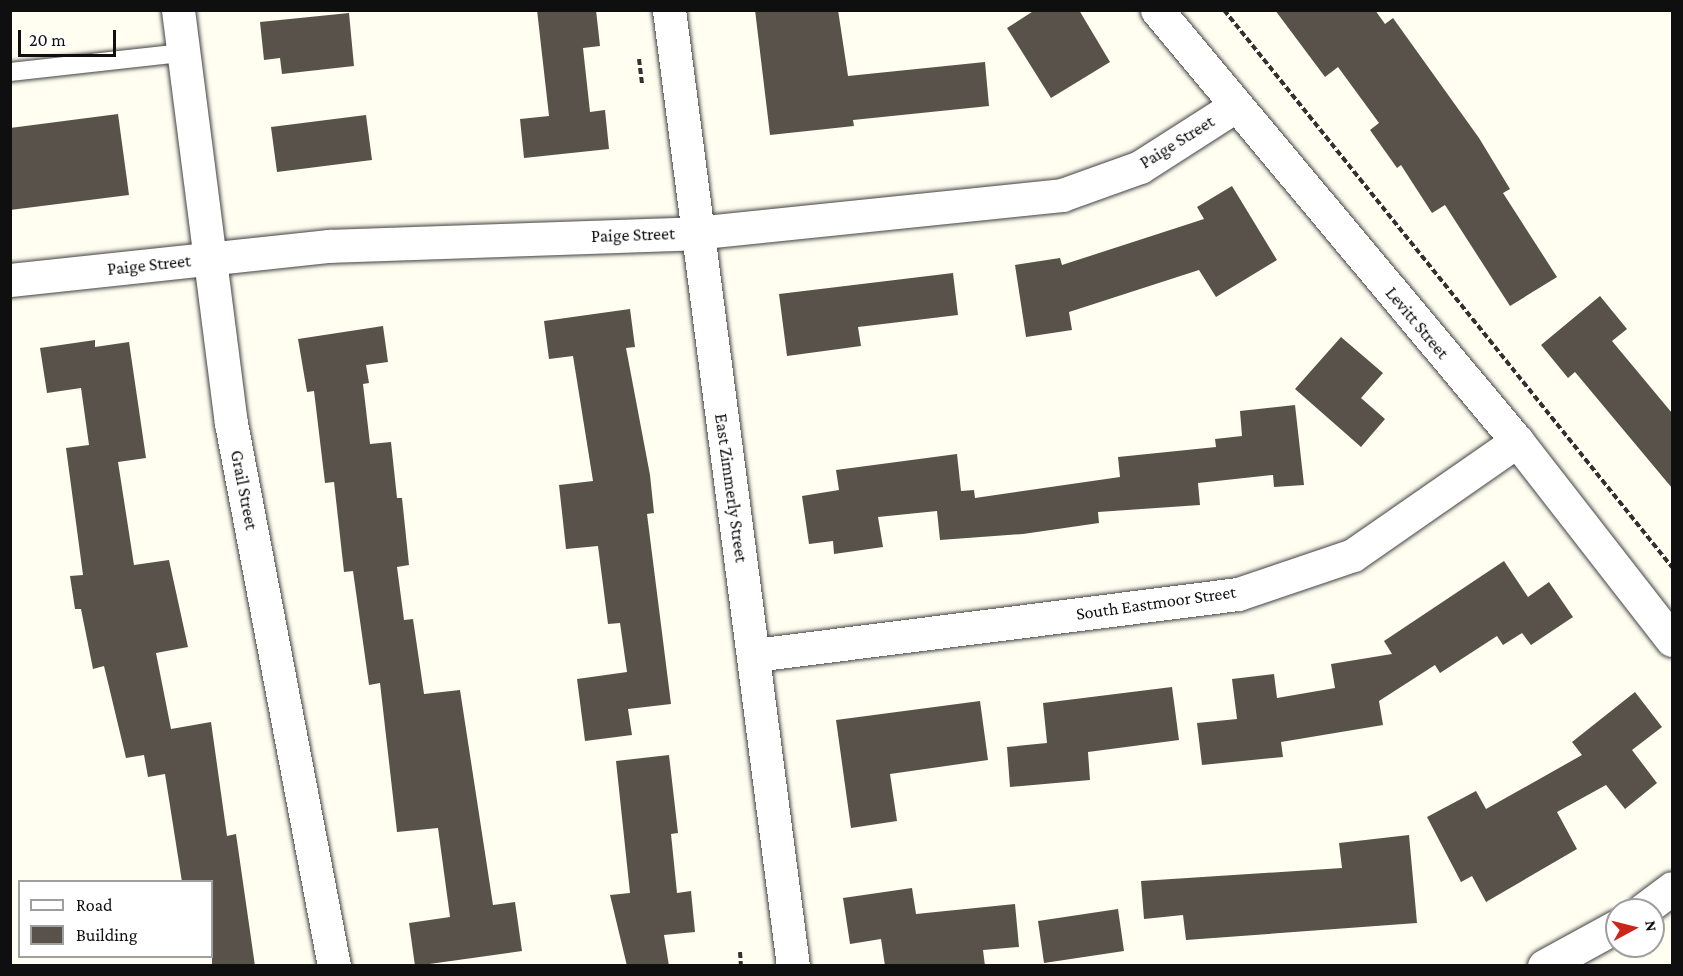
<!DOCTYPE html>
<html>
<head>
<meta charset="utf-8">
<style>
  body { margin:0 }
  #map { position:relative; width:1683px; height:976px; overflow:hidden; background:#fffef1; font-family:"Crimson Pro",serif }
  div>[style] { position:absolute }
  .building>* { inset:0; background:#59524a }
  .path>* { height:4px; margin-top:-2px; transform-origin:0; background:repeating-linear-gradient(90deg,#313131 0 6px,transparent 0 9px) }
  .roads { filter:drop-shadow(0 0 2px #424242) drop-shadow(0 0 2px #424242) }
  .service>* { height:18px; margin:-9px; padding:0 9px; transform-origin:9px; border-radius:9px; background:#fff }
  .minor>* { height:33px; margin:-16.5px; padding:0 16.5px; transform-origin:16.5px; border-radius:16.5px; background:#fff }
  span { translate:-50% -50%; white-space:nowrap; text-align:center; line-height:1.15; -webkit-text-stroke:6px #fff; paint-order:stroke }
  .street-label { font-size:18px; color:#0f0f0f }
  .frame { position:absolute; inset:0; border:12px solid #0f0f0f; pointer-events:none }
  .legend { position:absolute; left:18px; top:880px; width:195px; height:78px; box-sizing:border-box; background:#fff; border:2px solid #9f9f9f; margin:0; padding:8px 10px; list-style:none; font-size:18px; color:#0f0f0f }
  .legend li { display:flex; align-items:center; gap:12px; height:30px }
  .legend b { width:30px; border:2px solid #9f9f9f }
  .north { position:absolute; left:1605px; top:898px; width:60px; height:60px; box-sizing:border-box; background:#fff; border:2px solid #9f9f9f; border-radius:50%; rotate:83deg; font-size:16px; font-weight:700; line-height:24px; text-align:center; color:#0f0f0f }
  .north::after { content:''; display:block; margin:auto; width:21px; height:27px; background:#cc261a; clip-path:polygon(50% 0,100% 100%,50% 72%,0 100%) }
  .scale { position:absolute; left:18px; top:30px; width:98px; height:27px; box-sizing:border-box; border:3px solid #0f0f0f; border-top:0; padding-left:8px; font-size:18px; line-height:21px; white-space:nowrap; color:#0f0f0f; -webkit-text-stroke:4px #fff; paint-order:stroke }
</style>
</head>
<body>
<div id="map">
  <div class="building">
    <i style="clip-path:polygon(537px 10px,596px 10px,600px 46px,583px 48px,590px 112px,605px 110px,609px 149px,524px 158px,520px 119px,549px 116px)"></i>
    <i style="clip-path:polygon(755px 10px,838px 10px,848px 76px,985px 62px,989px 106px,853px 120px,854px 126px,770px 135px)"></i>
    <i style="clip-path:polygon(1035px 10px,1079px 10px,1110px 62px,1051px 98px,1007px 28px)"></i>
    <i style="clip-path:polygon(1275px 10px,1375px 10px,1385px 24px,1393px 18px,1479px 138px,1510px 189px,1503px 193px,1557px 277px,1510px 306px,1445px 205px,1432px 213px,1401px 165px,1397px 168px,1370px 130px,1379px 123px,1338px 67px,1325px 77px)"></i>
    <i style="clip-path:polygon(349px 13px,354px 66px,282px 74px,280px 58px,264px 60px,260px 22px)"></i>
    <i style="clip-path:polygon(118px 114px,129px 195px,10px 210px,10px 128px)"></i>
    <i style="clip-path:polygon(366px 115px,372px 160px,277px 172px,271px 127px)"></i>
    <i style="clip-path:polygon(1232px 186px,1277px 260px,1216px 297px,1199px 270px,1069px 312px,1072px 330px,1026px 337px,1015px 265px,1060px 258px,1062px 265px,1204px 219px,1197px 207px)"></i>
    <i style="clip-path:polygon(953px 273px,958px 315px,858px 327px,861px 346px,787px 356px,779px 294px)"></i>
    <i style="clip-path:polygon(1600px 296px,1627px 329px,1612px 341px,1672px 413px,1672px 488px,1575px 372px,1568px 378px,1541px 345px)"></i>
    <i style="clip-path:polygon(630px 309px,635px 347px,626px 348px,650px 475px,654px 513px,647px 514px,671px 704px,628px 709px,632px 735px,585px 741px,577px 679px,627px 672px,620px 623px,608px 624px,598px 546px,566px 549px,559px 485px,593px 481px,573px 356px,549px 359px,544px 321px)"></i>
    <i style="clip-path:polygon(383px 326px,388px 362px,366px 365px,369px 383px,363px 384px,370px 444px,391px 442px,397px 498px,402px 498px,409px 565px,397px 567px,404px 620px,413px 619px,424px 694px,460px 690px,493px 905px,515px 902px,522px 951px,415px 966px,409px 923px,450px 917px,438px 828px,397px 832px,380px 683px,369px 685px,353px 571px,344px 572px,334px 482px,325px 483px,314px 391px,307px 392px,298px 339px)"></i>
    <i style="clip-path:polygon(1341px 337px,1383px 373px,1361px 398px,1385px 419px,1361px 447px,1295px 389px)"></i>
    <i style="clip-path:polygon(95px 340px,95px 347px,129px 342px,146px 458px,118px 462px,134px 565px,169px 560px,188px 647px,156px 653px,171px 729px,211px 722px,227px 836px,236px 834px,255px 966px,212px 966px,212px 882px,182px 882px,165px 774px,148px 777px,144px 755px,126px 758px,104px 666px,93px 669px,81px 609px,75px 609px,70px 576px,83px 575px,66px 448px,89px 445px,81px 388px,47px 393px,40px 348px)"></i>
    <i style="clip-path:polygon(1295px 405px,1304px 485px,1274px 487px,1273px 475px,1198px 483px,1200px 505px,1098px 512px,1099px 523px,1023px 534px,940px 540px,937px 511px,878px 517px,883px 547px,834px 554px,833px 541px,809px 544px,802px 496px,839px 490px,836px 470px,957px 454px,961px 491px,974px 490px,975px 498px,1120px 477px,1118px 457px,1216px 447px,1215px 439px,1242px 436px,1240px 411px)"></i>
    <i style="clip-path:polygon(1504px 561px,1528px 597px,1549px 582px,1573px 617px,1531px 645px,1522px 633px,1503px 645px,1497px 636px,1440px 673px,1435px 665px,1379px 701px,1383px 725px,1281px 742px,1283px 757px,1202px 765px,1197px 723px,1237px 719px,1232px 679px,1274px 674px,1277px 698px,1335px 688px,1331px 664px,1392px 654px,1384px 641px)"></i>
    <i style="clip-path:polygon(1172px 687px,1179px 740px,1088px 752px,1090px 780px,1010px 787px,1007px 747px,1047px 743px,1043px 703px)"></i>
    <i style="clip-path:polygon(1635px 692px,1662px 727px,1632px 750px,1657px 783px,1625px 809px,1606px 785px,1557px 812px,1577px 849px,1486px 902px,1472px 876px,1461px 882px,1427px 817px,1476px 791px,1486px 809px,1582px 755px,1572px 742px)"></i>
    <i style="clip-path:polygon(980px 701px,988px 760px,890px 774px,897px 821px,851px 828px,836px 720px)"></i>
    <i style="clip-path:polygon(669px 755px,678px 833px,671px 834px,677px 893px,691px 891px,695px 932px,664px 935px,669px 966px,627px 966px,610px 895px,630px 893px,616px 761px)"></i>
    <i style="clip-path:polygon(1409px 835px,1417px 923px,1186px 940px,1183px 915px,1144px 919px,1141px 881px,1342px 868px,1339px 843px)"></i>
    <i style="clip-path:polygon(912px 888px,916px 914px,1015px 904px,1019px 947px,983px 950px,985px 966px,885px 966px,881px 939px,850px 944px,843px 898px)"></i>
    <i style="clip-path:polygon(1118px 909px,1124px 951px,1044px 963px,1038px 921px)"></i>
  </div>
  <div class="path">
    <i style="left:1224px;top:10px;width:715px;rotate:51.19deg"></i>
    <i style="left:639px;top:59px;width:26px;rotate:83deg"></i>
    <i style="left:740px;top:952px;width:14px;rotate:86deg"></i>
  </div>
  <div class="roads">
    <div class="service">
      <i style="left:10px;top:72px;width:174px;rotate:-6.3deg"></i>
    </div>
    <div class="minor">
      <i style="left:178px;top:10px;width:416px;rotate:82.7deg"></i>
      <i style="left:231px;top:423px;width:553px;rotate:79.26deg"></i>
      <i style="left:669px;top:10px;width:964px;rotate:82.61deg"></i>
      <i style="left:1157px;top:10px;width:562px;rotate:50.13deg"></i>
      <i style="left:1517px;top:441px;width:252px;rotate:52.1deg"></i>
      <i style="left:10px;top:280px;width:321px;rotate:-6.1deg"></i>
      <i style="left:329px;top:246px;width:366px;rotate:-2deg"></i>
      <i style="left:695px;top:233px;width:369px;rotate:-5.9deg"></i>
      <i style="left:1062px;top:195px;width:83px;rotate:-19.7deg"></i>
      <i style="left:1140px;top:167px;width:112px;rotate:-32.6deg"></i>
      <i style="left:755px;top:655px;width:487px;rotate:-7.2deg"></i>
      <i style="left:1238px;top:594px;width:121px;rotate:-18.7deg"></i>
      <i style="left:1353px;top:555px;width:200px;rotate:-34.8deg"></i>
      <i style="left:1643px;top:910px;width:36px;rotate:-37deg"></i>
      <i style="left:1544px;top:966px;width:83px;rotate:-28.7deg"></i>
    </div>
  </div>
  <div class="street-label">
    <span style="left:1177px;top:142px;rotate:-32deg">Paige Street</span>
    <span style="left:633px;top:235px;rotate:-2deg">Paige Street</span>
    <span style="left:149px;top:265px;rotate:-6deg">Paige Street</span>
    <span style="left:1417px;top:323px;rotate:50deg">Levitt Street</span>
    <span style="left:731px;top:488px;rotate:82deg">East Zimmerly Street</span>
    <span style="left:244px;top:490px;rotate:79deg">Grail Street</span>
    <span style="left:1156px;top:603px;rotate:-8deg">South Eastmoor Street</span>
  </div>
  <div class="frame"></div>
  <ul class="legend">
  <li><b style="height:8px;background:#fff"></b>Road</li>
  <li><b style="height:16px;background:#59524a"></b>Building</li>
  </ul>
  <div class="north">N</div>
  <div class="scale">20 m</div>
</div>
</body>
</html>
